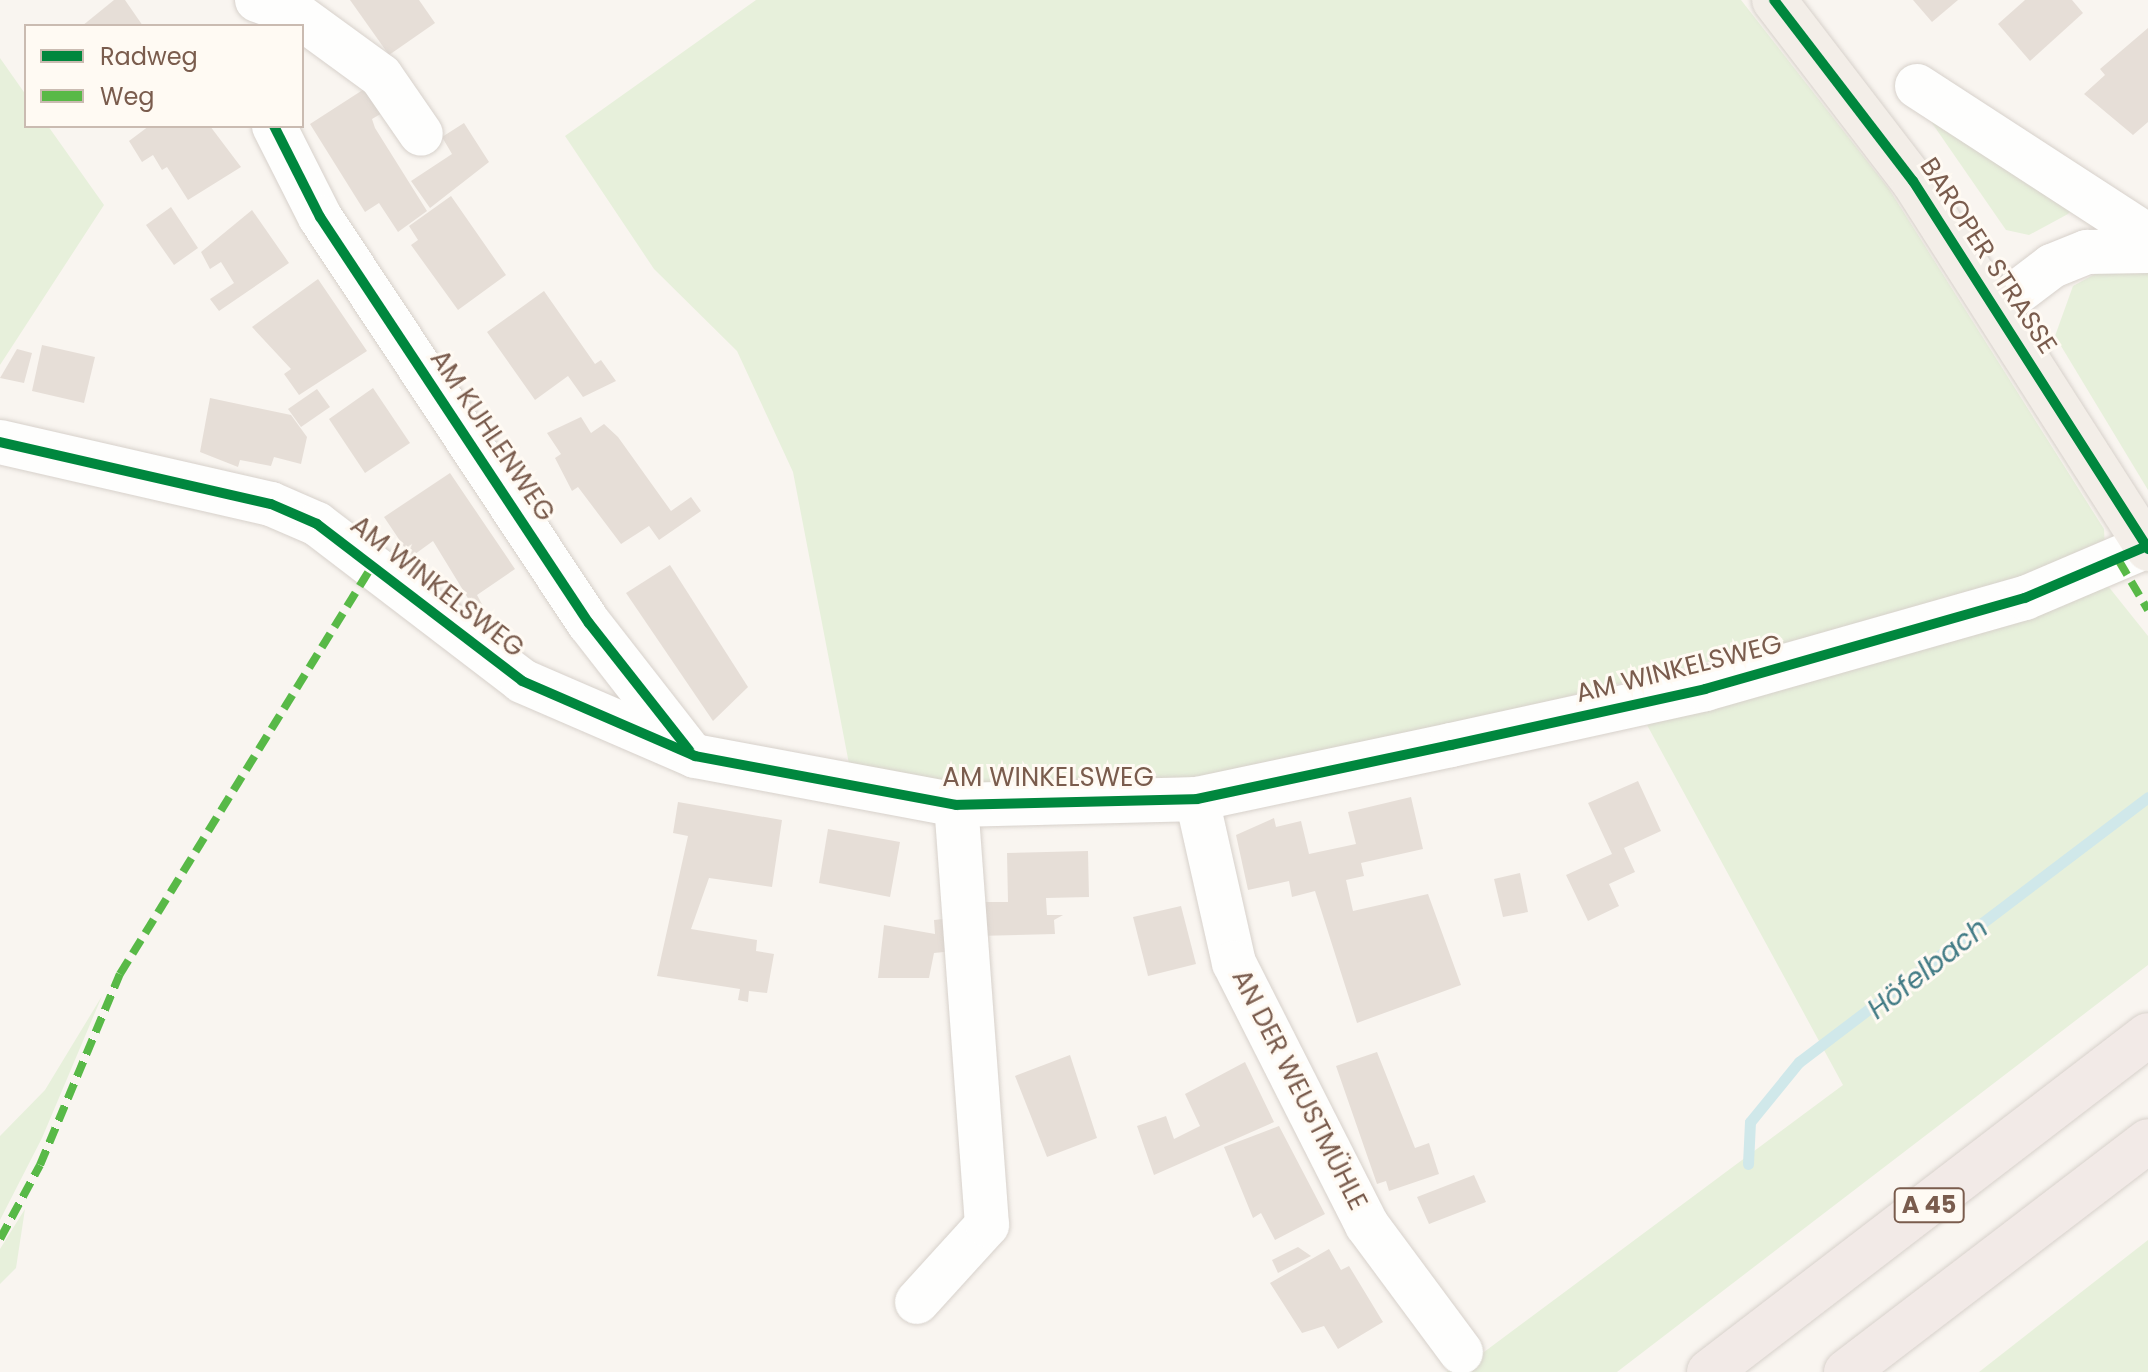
<!DOCTYPE html>
<html>
<head>
<meta charset="utf-8">
<style>
  body { margin:0 }
  #map { position:relative; width:2148px; height:1372px; overflow:hidden; background:#f9f5f0; font-family:Poppins,sans-serif }
  div>[style] { position:absolute }
  .green>* { inset:0; background:#e7f0db }
  .stream>* { height:11px; margin:-5.5px; padding:0 5.5px; transform-origin:5.5px; border-radius:5.5px; background:#d0e8ea }
  .building>* { inset:0; background:#e6ded7 }
  .roads { filter:drop-shadow(0 0 2px #d7d1cb) drop-shadow(0 0 2px #d7d1cb) }
  .minor>* { height:44px; margin:-22px; padding:0 22px; transform-origin:22px; border-radius:22px; background:#fefefd }
  .major>* { height:44px; margin:-22px; padding:0 22px; transform-origin:22px; border-radius:22px; background:#f3eee8 }
  .highway>* { height:44px; margin:-22px; padding:0 22px; transform-origin:22px; border-radius:22px; background:#f2eae7 }
  .quiet>* { height:8px; margin-top:-4px; transform-origin:0; background:repeating-linear-gradient(90deg,#58b947 0 16px,transparent 0 24px) }
  .cycleway>* { height:10px; margin:-5px; padding:0 5px; transform-origin:5px; border-radius:5px; background:#00873e }
  span { translate:-50% -50%; white-space:nowrap; text-align:center; line-height:1.15; -webkit-text-stroke:6px #fffaf3; paint-order:stroke }
  .shield-label span { padding:2px 6px; background:#fffaf3; border:2px solid; border-radius:6px; -webkit-text-stroke-width:0 }
  .shield-label { font-size:24px; color:#7a5c4d; font-weight:700 }
  .street-label { font-size:26px; color:#7a5c4d }
  .water-label { font-size:28px; color:#437c86; font-style:italic }
  .legend { position:absolute; left:24px; top:24px; width:280px; height:104px; box-sizing:border-box; background:#fffaf3; border:2px solid #cabbb1; margin:0; padding:10px 14px; list-style:none; font-size:24px; color:#7a5c4d }
  .legend li { display:flex; align-items:center; gap:16px; height:40px }
  .legend b { width:40px; border:2px solid #cabbb1 }
</style>
</head>
<body>
<div id="map">
  <div class="green">
    <i style="clip-path:polygon(756px 0,1741px 0,1889px 189px,2104px 529px,2105px 549px,2026px 583px,1226px 781px,987px 786px,850px 769px,793px 472px,737px 351px,654px 269px,565px 136px)"></i>
    <i style="clip-path:polygon(0 58px,26px 95px,26px 126px,48px 126px,104px 205px,0 365px)"></i>
    <i style="clip-path:polygon(1923px 110px,2072px 209px,2068px 214px,2029px 235px,2006px 230px)"></i>
    <i style="clip-path:polygon(2108px 267px,2148px 269px,2148px 490px,2055px 336px,2073px 286px)"></i>
    <i style="clip-path:polygon(2108px 586px,2148px 636px,2148px 965px,1617px 1372px,1446px 1372px,1476px 1358px,1843px 1085px,1647px 725px)"></i>
    <i style="clip-path:polygon(102px 996px,42px 1138px,0 1220px,0 1136px,45px 1090px)"></i>
    <i style="clip-path:polygon(25px 1209px,16px 1268px,0 1284px,0 1249px)"></i>
    <i style="clip-path:polygon(2148px 1240px,2148px 1372px,1979px 1372px)"></i>
  </div>
  <div class="stream">
    <i style="left:1748px;top:1164px;width:42px;rotate:-87.3deg"></i>
    <i style="left:1750px;top:1122px;width:77px;rotate:-50.8deg"></i>
    <i style="left:1799px;top:1062px;width:438px;rotate:-37.2deg"></i>
  </div>
  <div class="building">
    <i style="clip-path:polygon(114px 0,125px 0,143px 26px,82px 26px)"></i>
    <i style="clip-path:polygon(350px 0,419px 0,435px 23px,389px 55px)"></i>
    <i style="clip-path:polygon(1913px 0,1958px 0,1932px 22px)"></i>
    <i style="clip-path:polygon(2025px 0,2072px 0,2083px 13px,2030px 61px,1998px 24px)"></i>
    <i style="clip-path:polygon(2148px 28px,2148px 122px,2133px 135px,2084px 94px,2105px 75px,2100px 69px)"></i>
    <i style="clip-path:polygon(372px 84px,389px 109px,372px 119px,375px 128px,427px 211px,398px 232px,379px 203px,365px 212px,310px 124px)"></i>
    <i style="clip-path:polygon(464px 123px,489px 162px,430px 208px,411px 181px,452px 154px,442px 137px)"></i>
    <i style="clip-path:polygon(149px 126px,210px 126px,241px 167px,188px 200px,167px 167px,162px 170px,153px 155px,142px 162px,129px 141px)"></i>
    <i style="clip-path:polygon(451px 196px,506px 275px,458px 310px,411px 245px,418px 240px,409px 226px)"></i>
    <i style="clip-path:polygon(171px 207px,198px 248px,174px 265px,146px 225px)"></i>
    <i style="clip-path:polygon(252px 210px,289px 263px,219px 311px,210px 299px,234px 283px,221px 262px,210px 269px,201px 252px)"></i>
    <i style="clip-path:polygon(318px 279px,367px 351px,299px 395px,284px 374px,291px 369px,252px 327px)"></i>
    <i style="clip-path:polygon(544px 291px,595px 364px,601px 360px,616px 381px,583px 397px,568px 376px,535px 400px,487px 332px)"></i>
    <i style="clip-path:polygon(42px 345px,95px 357px,84px 403px,32px 391px)"></i>
    <i style="clip-path:polygon(17px 349px,32px 353px,24px 383px,0 378px)"></i>
    <i style="clip-path:polygon(373px 388px,410px 443px,365px 473px,329px 419px)"></i>
    <i style="clip-path:polygon(317px 389px,330px 407px,301px 427px,288px 409px)"></i>
    <i style="clip-path:polygon(210px 398px,291px 415px,307px 437px,301px 464px,274px 457px,271px 466px,240px 460px,238px 467px,200px 452px)"></i>
    <i style="clip-path:polygon(581px 417px,591px 433px,604px 424px,618px 437px,671px 511px,691px 497px,701px 511px,659px 540px,649px 526px,621px 544px,578px 487px,572px 491px,555px 458px,561px 454px,547px 433px)"></i>
    <i style="clip-path:polygon(450px 473px,515px 569px,477px 595px,484px 608px,477px 613px,433px 541px,411px 557px,384px 517px)"></i>
    <i style="clip-path:polygon(670px 565px,748px 687px,713px 721px,626px 593px)"></i>
    <i style="clip-path:polygon(1638px 781px,1661px 831px,1624px 848px,1635px 872px,1609px 884px,1619px 906px,1588px 921px,1566px 875px,1612px 854px,1588px 803px)"></i>
    <i style="clip-path:polygon(1411px 797px,1423px 849px,1361px 863px,1364px 876px,1346px 880px,1353px 911px,1428px 894px,1461px 985px,1357px 1023px,1315px 891px,1292px 897px,1289px 881px,1248px 890px,1236px 835px,1274px 818px,1276px 827px,1301px 821px,1309px 854px,1356px 844px,1348px 812px)"></i>
    <i style="clip-path:polygon(678px 802px,782px 820px,772px 887px,709px 878px,691px 929px,757px 940px,756px 951px,774px 954px,767px 993px,749px 991px,748px 1002px,738px 1000px,740px 989px,657px 976px,688px 836px,673px 833px)"></i>
    <i style="clip-path:polygon(828px 829px,900px 842px,890px 897px,819px 883px)"></i>
    <i style="clip-path:polygon(1088px 851px,1089px 897px,1046px 898px,1047px 915px,1063px 915px,1054px 920px,1055px 934px,977px 936px,976px 902px,1008px 902px,1007px 853px)"></i>
    <i style="clip-path:polygon(1520px 873px,1528px 912px,1503px 917px,1494px 879px)"></i>
    <i style="clip-path:polygon(1181px 906px,1196px 964px,1148px 976px,1133px 917px)"></i>
    <i style="clip-path:polygon(952px 918px,954px 951px,934px 953px,929px 978px,878px 978px,884px 925px,935px 934px,934px 920px)"></i>
    <i style="clip-path:polygon(1377px 1052px,1415px 1148px,1429px 1143px,1439px 1174px,1389px 1191px,1386px 1181px,1377px 1184px,1336px 1066px)"></i>
    <i style="clip-path:polygon(1070px 1055px,1097px 1138px,1047px 1157px,1015px 1076px)"></i>
    <i style="clip-path:polygon(1245px 1062px,1274px 1122px,1154px 1175px,1137px 1126px,1166px 1116px,1174px 1139px,1200px 1126px,1185px 1094px)"></i>
    <i style="clip-path:polygon(1279px 1126px,1325px 1214px,1275px 1240px,1261px 1213px,1253px 1218px,1224px 1147px)"></i>
    <i style="clip-path:polygon(1474px 1175px,1486px 1202px,1429px 1224px,1417px 1197px)"></i>
    <i style="clip-path:polygon(1298px 1247px,1311px 1256px,1278px 1273px,1272px 1260px)"></i>
    <i style="clip-path:polygon(1329px 1249px,1341px 1270px,1349px 1266px,1383px 1322px,1338px 1349px,1324px 1326px,1302px 1333px,1270px 1283px)"></i>
  </div>
  <div class="roads">
    <div class="minor">
      <i style="left:257px;top:0;width:41px;rotate:19.7deg"></i>
      <i style="left:296px;top:14px;width:105px;rotate:36.1deg"></i>
      <i style="left:381px;top:76px;width:70px;rotate:55.4deg"></i>
      <i style="left:1917px;top:86px;width:275px;rotate:33deg"></i>
      <i style="left:274px;top:126px;width:102px;rotate:63.2deg"></i>
      <i style="left:320px;top:217px;width:487px;rotate:56.5deg"></i>
      <i style="left:589px;top:623px;width:160px;rotate:52.1deg"></i>
      <i style="left:1998px;top:307px;width:68px;rotate:-37.2deg"></i>
      <i style="left:2052px;top:266px;width:38px;rotate:-22deg"></i>
      <i style="left:2087px;top:252px;width:61px;rotate:-0.9deg"></i>
      <i style="left:0;top:442px;width:278px;rotate:12.9deg"></i>
      <i style="left:271px;top:504px;width:50px;rotate:23.5deg"></i>
      <i style="left:317px;top:524px;width:258px;rotate:37.4deg"></i>
      <i style="left:522px;top:681px;width:189px;rotate:23.4deg"></i>
      <i style="left:695px;top:756px;width:266px;rotate:10.6deg"></i>
      <i style="left:956px;top:805px;width:241px;rotate:-1.4deg"></i>
      <i style="left:1197px;top:799px;width:260px;rotate:-12deg"></i>
      <i style="left:1451px;top:745px;width:260px;rotate:-12.4deg"></i>
      <i style="left:1705px;top:689px;width:333px;rotate:-15.9deg"></i>
      <i style="left:2025px;top:598px;width:133px;rotate:-23.1deg"></i>
      <i style="left:1197px;top:799px;width:168px;rotate:77.3deg"></i>
      <i style="left:1234px;top:963px;width:294px;rotate:63.1deg"></i>
      <i style="left:1367px;top:1225px;width:158px;rotate:53.5deg"></i>
      <i style="left:917px;top:1302px;width:104px;rotate:-47.7deg"></i>
      <i style="left:987px;top:1225px;width:421px;rotate:-94.2deg"></i>
    </div>
    <div class="major">
      <i style="left:1774px;top:0;width:228px;rotate:52.5deg"></i>
      <i style="left:1913px;top:181px;width:437px;rotate:57.4deg"></i>
    </div>
    <div class="highway">
      <i style="left:1709px;top:1372px;width:553px;rotate:-37.51deg"></i>
      <i style="left:1846px;top:1372px;width:380px;rotate:-37.4deg"></i>
    </div>
  </div>
  <div class="quiet">
    <i style="left:2119px;top:561px;width:57px;rotate:59.4deg"></i>
    <i style="left:0;top:1239px;width:84px;rotate:-61.6deg"></i>
    <i style="left:40px;top:1165px;width:207px;rotate:-67.3deg"></i>
    <i style="left:120px;top:974px;width:483px;rotate:-58.3deg"></i>
  </div>
  <div class="cycleway">
    <i style="left:1774px;top:0;width:228px;rotate:52.5deg"></i>
    <i style="left:1913px;top:181px;width:437px;rotate:57.4deg"></i>
    <i style="left:274px;top:126px;width:102px;rotate:63.2deg"></i>
    <i style="left:320px;top:217px;width:487px;rotate:56.5deg"></i>
    <i style="left:589px;top:623px;width:162px;rotate:51.8deg"></i>
    <i style="left:0;top:442px;width:278px;rotate:12.9deg"></i>
    <i style="left:271px;top:504px;width:50px;rotate:23.5deg"></i>
    <i style="left:317px;top:524px;width:258px;rotate:37.4deg"></i>
    <i style="left:522px;top:681px;width:189px;rotate:23.4deg"></i>
    <i style="left:695px;top:756px;width:266px;rotate:10.6deg"></i>
    <i style="left:956px;top:805px;width:241px;rotate:-1.4deg"></i>
    <i style="left:1197px;top:799px;width:260px;rotate:-12deg"></i>
    <i style="left:1451px;top:745px;width:260px;rotate:-12.4deg"></i>
    <i style="left:1705px;top:689px;width:333px;rotate:-15.9deg"></i>
    <i style="left:2025px;top:598px;width:133px;rotate:-23.1deg"></i>
  </div>
  <div class="shield-label">
    <span style="left:1929px;top:1205px">A 45</span>
  </div>
  <div class="street-label">
    <span style="left:1988px;top:256px;rotate:57deg">BAROPER STRASSE</span>
    <span style="left:492px;top:436px;rotate:56deg">AM KUHLENWEG</span>
    <span style="left:437px;top:587px;rotate:38deg">AM WINKELSWEG</span>
    <span style="left:1679px;top:669px;rotate:-14deg">AM WINKELSWEG</span>
    <span style="left:1048px;top:778px">AM WINKELSWEG</span>
    <span style="left:1299px;top:1090px;rotate:63deg">AN DER WEUSTMÜHLE</span>
  </div>
  <div class="water-label">
    <span style="left:1928px;top:969px;rotate:-38deg">Höfelbach</span>
  </div>
  <ul class="legend">
  <li><b style="height:10px;background:#00873e"></b>Radweg</li>
  <li><b style="height:10px;background:#58b947"></b>Weg</li>
  </ul>
</div>
</body>
</html>
